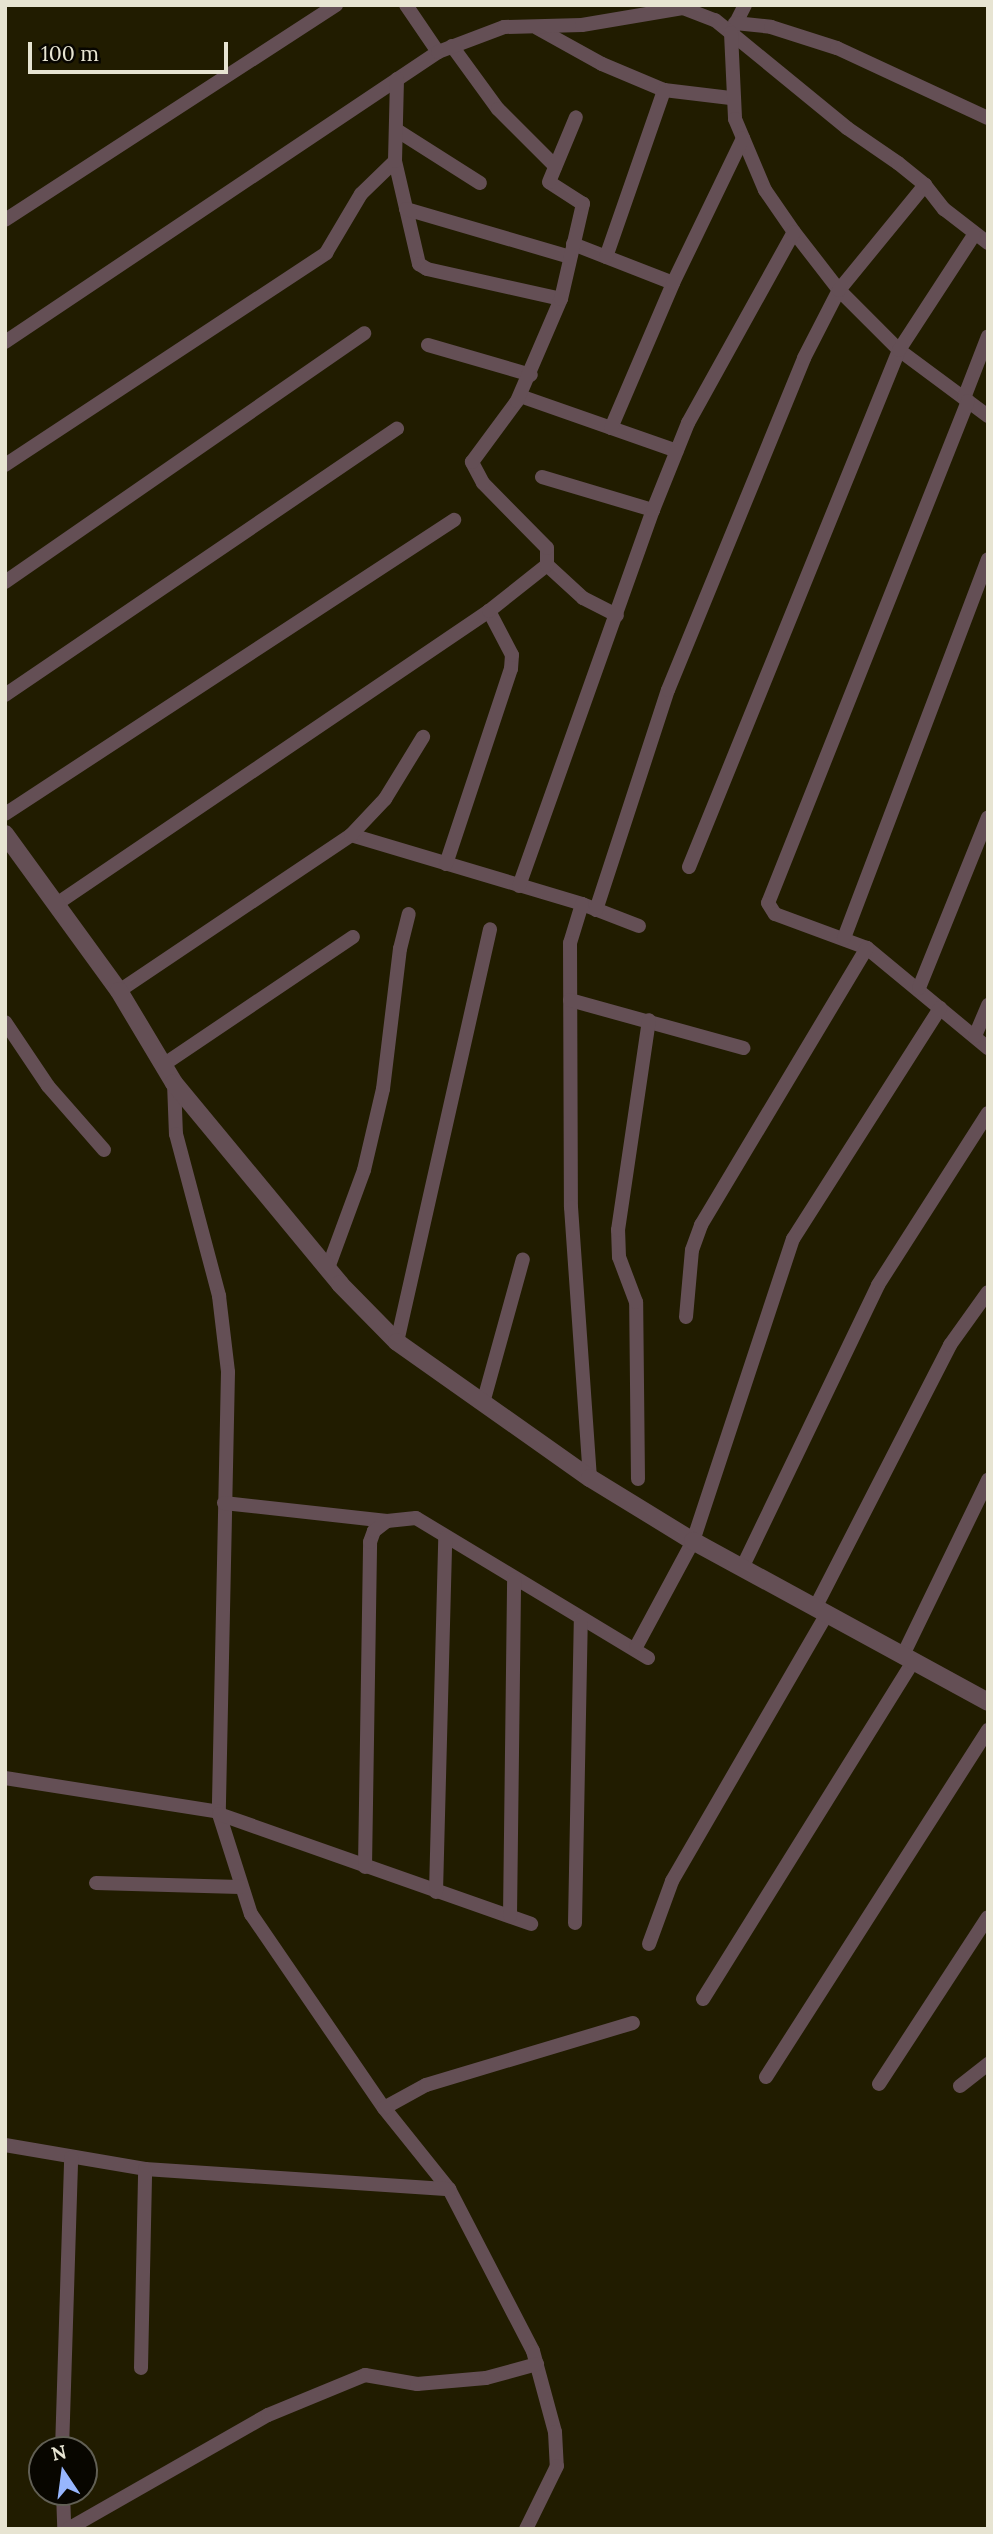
<!DOCTYPE html>
<html>
<head>
<meta charset="utf-8">
<style>
  body { margin:0 }
  #map { position:relative; width:993px; height:2534px; overflow:hidden; background:#211c00; font-family:Lora,serif }
  div>[style] { position:absolute }
  .minor>* { height:14px; margin:-7px; padding:0 7px; transform-origin:7px; border-radius:7px; background:#644f55 }
  .tertiary>* { height:18px; margin:-9px; padding:0 9px; transform-origin:9px; border-radius:9px; background:#644f55 }
  span { translate:-50% -50%; white-space:nowrap; text-align:center; line-height:1.15; -webkit-text-stroke:5px #080600; paint-order:stroke }
  .frame { position:absolute; inset:0; border:7px solid #e7e4d2; pointer-events:none }
  .north { position:absolute; left:28px; top:2436px; width:70px; height:70px; box-sizing:border-box; background:#080600; border:2px solid #615f54; border-radius:50%; rotate:347deg; font-size:19px; font-weight:700; line-height:28px; text-align:center; color:#e7e4d2 }
  .north::after { content:''; display:block; margin:auto; width:24px; height:32px; background:#97b6fd; clip-path:polygon(50% 0,100% 100%,50% 72%,0 100%) }
  .scale { position:absolute; left:28px; top:42px; width:200px; height:32px; box-sizing:border-box; border:4px solid #e7e4d2; border-top:0; padding-left:9px; font-size:21px; line-height:24px; white-space:nowrap; color:#e7e4d2; -webkit-text-stroke:5px #080600; paint-order:stroke }
</style>
</head>
<body>
<div id="map">
  <div class="minor">
    <i style="left:406px;top:5px;width:57px;rotate:55.8deg"></i>
    <i style="left:745px;top:5px;width:31px;rotate:117deg"></i>
    <i style="left:731px;top:33px;width:150px;rotate:39.3deg"></i>
    <i style="left:847px;top:128px;width:62px;rotate:34.5deg"></i>
    <i style="left:898px;top:163px;width:35px;rotate:39deg"></i>
    <i style="left:925px;top:185px;width:31px;rotate:52deg"></i>
    <i style="left:944px;top:209px;width:56px;rotate:37.7deg"></i>
    <i style="left:735px;top:23px;width:36px;rotate:6deg"></i>
    <i style="left:771px;top:27px;width:69px;rotate:17.7deg"></i>
    <i style="left:837px;top:48px;width:166px;rotate:24.9deg"></i>
    <i style="left:537px;top:28px;width:74px;rotate:29deg"></i>
    <i style="left:602px;top:64px;width:67px;rotate:22.8deg"></i>
    <i style="left:664px;top:90px;width:67px;rotate:6.8deg"></i>
    <i style="left:452px;top:46px;width:78px;rotate:53.9deg"></i>
    <i style="left:498px;top:109px;width:81px;rotate:45deg"></i>
    <i style="left:398px;top:131px;width:97px;rotate:32.4deg"></i>
    <i style="left:395px;top:161px;width:106px;rotate:76.9deg"></i>
    <i style="left:419px;top:264px;width:9px;rotate:32deg"></i>
    <i style="left:427px;top:269px;width:137px;rotate:12.6deg"></i>
    <i style="left:406px;top:209px;width:171px;rotate:16.3deg"></i>
    <i style="left:5px;top:220px;width:395px;rotate:-33deg"></i>
    <i style="left:573px;top:244px;width:107px;rotate:21.3deg"></i>
    <i style="left:606px;top:257px;width:177px;rotate:-70.8deg"></i>
    <i style="left:5px;top:342px;width:521px;rotate:-33.81deg"></i>
    <i style="left:438px;top:52px;width:71px;rotate:-20.7deg"></i>
    <i style="left:504px;top:27px;width:78px;rotate:-1.5deg"></i>
    <i style="left:582px;top:25px;width:102px;rotate:-9.6deg"></i>
    <i style="left:683px;top:8px;width:34px;rotate:21deg"></i>
    <i style="left:715px;top:20px;width:21px;rotate:39deg"></i>
    <i style="left:731px;top:33px;width:86px;rotate:87.3deg"></i>
    <i style="left:735px;top:119px;width:77px;rotate:67.1deg"></i>
    <i style="left:765px;top:190px;width:51px;rotate:55.4deg"></i>
    <i style="left:794px;top:232px;width:73px;rotate:52.2deg"></i>
    <i style="left:839px;top:290px;width:85px;rotate:45deg"></i>
    <i style="left:899px;top:350px;width:111px;rotate:36.6deg"></i>
    <i style="left:428px;top:345px;width:107px;rotate:16.2deg"></i>
    <i style="left:520px;top:396px;width:166px;rotate:19.3deg"></i>
    <i style="left:964px;top:398px;width:66px;rotate:-68.8deg"></i>
    <i style="left:968px;top:401px;width:540px;rotate:111.72deg"></i>
    <i style="left:768px;top:903px;width:13px;rotate:58deg"></i>
    <i style="left:775px;top:914px;width:98px;rotate:20.3deg"></i>
    <i style="left:867px;top:948px;width:157px;rotate:39.6deg"></i>
    <i style="left:611px;top:428px;width:158px;rotate:-66.8deg"></i>
    <i style="left:673px;top:283px;width:161px;rotate:-64.2deg"></i>
    <i style="left:5px;top:465px;width:385px;rotate:-33.4deg"></i>
    <i style="left:326px;top:253px;width:69px;rotate:-59.3deg"></i>
    <i style="left:361px;top:194px;width:47px;rotate:-44.1deg"></i>
    <i style="left:395px;top:161px;width:82px;rotate:-88.6deg"></i>
    <i style="left:542px;top:477px;width:116px;rotate:16.6deg"></i>
    <i style="left:547px;top:565px;width:49px;rotate:42.5deg"></i>
    <i style="left:583px;top:598px;width:38px;rotate:27deg"></i>
    <i style="left:5px;top:582px;width:437px;rotate:-34.7deg"></i>
    <i style="left:5px;top:695px;width:474px;rotate:-34.2deg"></i>
    <i style="left:5px;top:814px;width:537px;rotate:-33.22deg"></i>
    <i style="left:351px;top:835px;width:241px;rotate:16.6deg"></i>
    <i style="left:582px;top:904px;width:61px;rotate:21.1deg"></i>
    <i style="left:446px;top:864px;width:206px;rotate:-71.6deg"></i>
    <i style="left:511px;top:669px;width:14px;rotate:-86deg"></i>
    <i style="left:512px;top:655px;width:50px;rotate:-117.6deg"></i>
    <i style="left:689px;top:867px;width:558px;rotate:-67.89deg"></i>
    <i style="left:899px;top:350px;width:137px;rotate:-56.9deg"></i>
    <i style="left:519px;top:886px;width:399px;rotate:-70.4deg"></i>
    <i style="left:653px;top:510px;width:94px;rotate:-68.1deg"></i>
    <i style="left:688px;top:423px;width:218px;rotate:-61deg"></i>
    <i style="left:582px;top:904px;width:41px;rotate:107.1deg"></i>
    <i style="left:570px;top:943px;width:264px;rotate:89.8deg"></i>
    <i style="left:571px;top:1207px;width:272px;rotate:86deg"></i>
    <i style="left:55px;top:905px;width:524px;rotate:-34.11deg"></i>
    <i style="left:489px;top:611px;width:74px;rotate:-38.4deg"></i>
    <i style="left:547px;top:565px;width:17px;rotate:-90deg"></i>
    <i style="left:547px;top:548px;width:91px;rotate:-134.6deg"></i>
    <i style="left:483px;top:483px;width:24px;rotate:-118deg"></i>
    <i style="left:472px;top:462px;width:76px;rotate:-53.6deg"></i>
    <i style="left:517px;top:401px;width:111px;rotate:-66.7deg"></i>
    <i style="left:561px;top:299px;width:98px;rotate:-77deg"></i>
    <i style="left:583px;top:204px;width:40px;rotate:-147.1deg"></i>
    <i style="left:549px;top:182px;width:70px;rotate:-67.4deg"></i>
    <i style="left:596px;top:910px;width:231px;rotate:-71.9deg"></i>
    <i style="left:668px;top:690px;width:359px;rotate:-67.7deg"></i>
    <i style="left:804px;top:358px;width:76px;rotate:-62.8deg"></i>
    <i style="left:839px;top:290px;width:136px;rotate:-50.7deg"></i>
    <i style="left:844px;top:938px;width:405px;rotate:-69.2deg"></i>
    <i style="left:919px;top:988px;width:184px;rotate:-68deg"></i>
    <i style="left:119px;top:991px;width:280px;rotate:-33.9deg"></i>
    <i style="left:351px;top:835px;width:50px;rotate:-46.6deg"></i>
    <i style="left:385px;top:799px;width:73px;rotate:-58.5deg"></i>
    <i style="left:570px;top:1000px;width:180px;rotate:15.5deg"></i>
    <i style="left:5px;top:1022px;width:77px;rotate:56.1deg"></i>
    <i style="left:48px;top:1086px;width:85px;rotate:48.8deg"></i>
    <i style="left:975px;top:1036px;width:34px;rotate:-67deg"></i>
    <i style="left:163px;top:1065px;width:229px;rotate:-34deg"></i>
    <i style="left:174px;top:1083px;width:51px;rotate:87.8deg"></i>
    <i style="left:176px;top:1134px;width:168px;rotate:75.1deg"></i>
    <i style="left:219px;top:1296px;width:77px;rotate:83.2deg"></i>
    <i style="left:228px;top:1372px;width:442px;rotate:91.2deg"></i>
    <i style="left:219px;top:1814px;width:105px;rotate:72.3deg"></i>
    <i style="left:251px;top:1914px;width:235px;rotate:55.6deg"></i>
    <i style="left:384px;top:2108px;width:104px;rotate:51.3deg"></i>
    <i style="left:449px;top:2189px;width:182px;rotate:62.6deg"></i>
    <i style="left:533px;top:2351px;width:84px;rotate:74.8deg"></i>
    <i style="left:555px;top:2432px;width:34px;rotate:87deg"></i>
    <i style="left:557px;top:2466px;width:70px;rotate:116.2deg"></i>
    <i style="left:328px;top:1268px;width:104px;rotate:-69.8deg"></i>
    <i style="left:364px;top:1170px;width:83px;rotate:-76.8deg"></i>
    <i style="left:383px;top:1089px;width:141px;rotate:-83.1deg"></i>
    <i style="left:400px;top:949px;width:36px;rotate:-76deg"></i>
    <i style="left:686px;top:1317px;width:67px;rotate:-84.9deg"></i>
    <i style="left:692px;top:1250px;width:27px;rotate:-70deg"></i>
    <i style="left:701px;top:1225px;width:323px;rotate:-59.1deg"></i>
    <i style="left:397px;top:1342px;width:423px;rotate:-77.3deg"></i>
    <i style="left:483px;top:1403px;width:149px;rotate:-74.5deg"></i>
    <i style="left:638px;top:1479px;width:177px;rotate:-90.6deg"></i>
    <i style="left:636px;top:1302px;width:48px;rotate:-110.7deg"></i>
    <i style="left:619px;top:1257px;width:27px;rotate:-92deg"></i>
    <i style="left:618px;top:1230px;width:212px;rotate:-81.6deg"></i>
    <i style="left:224px;top:1503px;width:164px;rotate:6.3deg"></i>
    <i style="left:387px;top:1521px;width:29px;rotate:-6deg"></i>
    <i style="left:416px;top:1518px;width:271px;rotate:31.1deg"></i>
    <i style="left:742px;top:1568px;width:314px;rotate:-64.3deg"></i>
    <i style="left:878px;top:1285px;width:204px;rotate:-57.4deg"></i>
    <i style="left:815px;top:1608px;width:296px;rotate:-62.8deg"></i>
    <i style="left:950px;top:1345px;width:65px;rotate:-54.4deg"></i>
    <i style="left:636px;top:1647px;width:120px;rotate:-61.7deg"></i>
    <i style="left:693px;top:1541px;width:318px;rotate:-71.7deg"></i>
    <i style="left:793px;top:1239px;width:274px;rotate:-57.5deg"></i>
    <i style="left:903px;top:1655px;width:195px;rotate:-64.1deg"></i>
    <i style="left:5px;top:1778px;width:217px;rotate:9deg"></i>
    <i style="left:219px;top:1814px;width:331px;rotate:19.4deg"></i>
    <i style="left:365px;top:1867px;width:325px;rotate:-89.1deg"></i>
    <i style="left:370px;top:1542px;width:12px;rotate:-70deg"></i>
    <i style="left:374px;top:1531px;width:16px;rotate:-38deg"></i>
    <i style="left:96px;top:1883px;width:144px;rotate:1.6deg"></i>
    <i style="left:436px;top:1892px;width:354px;rotate:-88.5deg"></i>
    <i style="left:510px;top:1916px;width:337px;rotate:-89.3deg"></i>
    <i style="left:575px;top:1923px;width:303px;rotate:-88.9deg"></i>
    <i style="left:649px;top:1944px;width:67px;rotate:-69.9deg"></i>
    <i style="left:672px;top:1881px;width:309px;rotate:-59.9deg"></i>
    <i style="left:703px;top:1999px;width:398px;rotate:-58.1deg"></i>
    <i style="left:766px;top:2077px;width:412px;rotate:-57.4deg"></i>
    <i style="left:879px;top:2084px;width:199px;rotate:-56.9deg"></i>
    <i style="left:960px;top:2086px;width:36px;rotate:-38deg"></i>
    <i style="left:384px;top:2108px;width:48px;rotate:-28.7deg"></i>
    <i style="left:426px;top:2085px;width:216px;rotate:-16.7deg"></i>
    <i style="left:5px;top:2145px;width:142px;rotate:9.7deg"></i>
    <i style="left:145px;top:2169px;width:305px;rotate:3.8deg"></i>
    <i style="left:141px;top:2368px;width:199px;rotate:-88.8deg"></i>
    <i style="left:62px;top:2450px;width:293px;rotate:-88.2deg"></i>
    <i style="left:63px;top:2492px;width:37px;rotate:88deg"></i>
    <i style="left:68px;top:2529px;width:230px;rotate:-29.7deg"></i>
    <i style="left:268px;top:2415px;width:105px;rotate:-22.4deg"></i>
    <i style="left:365px;top:2375px;width:53px;rotate:9.8deg"></i>
    <i style="left:417px;top:2384px;width:69px;rotate:-5deg"></i>
    <i style="left:486px;top:2378px;width:53px;rotate:-15.4deg"></i>
  </div>
  <div class="tertiary">
    <i style="left:5px;top:834px;width:194px;rotate:54deg"></i>
    <i style="left:119px;top:991px;width:107px;rotate:59.1deg"></i>
    <i style="left:174px;top:1083px;width:261px;rotate:50.4deg"></i>
    <i style="left:340px;top:1284px;width:81px;rotate:45.5deg"></i>
    <i style="left:397px;top:1342px;width:236px;rotate:35.2deg"></i>
    <i style="left:590px;top:1478px;width:121px;rotate:31.5deg"></i>
    <i style="left:693px;top:1541px;width:336px;rotate:28.6deg"></i>
  </div>
  <div class="frame"></div>
  <div class="north">N</div>
  <div class="scale">100 m</div>
</div>
</body>
</html>
